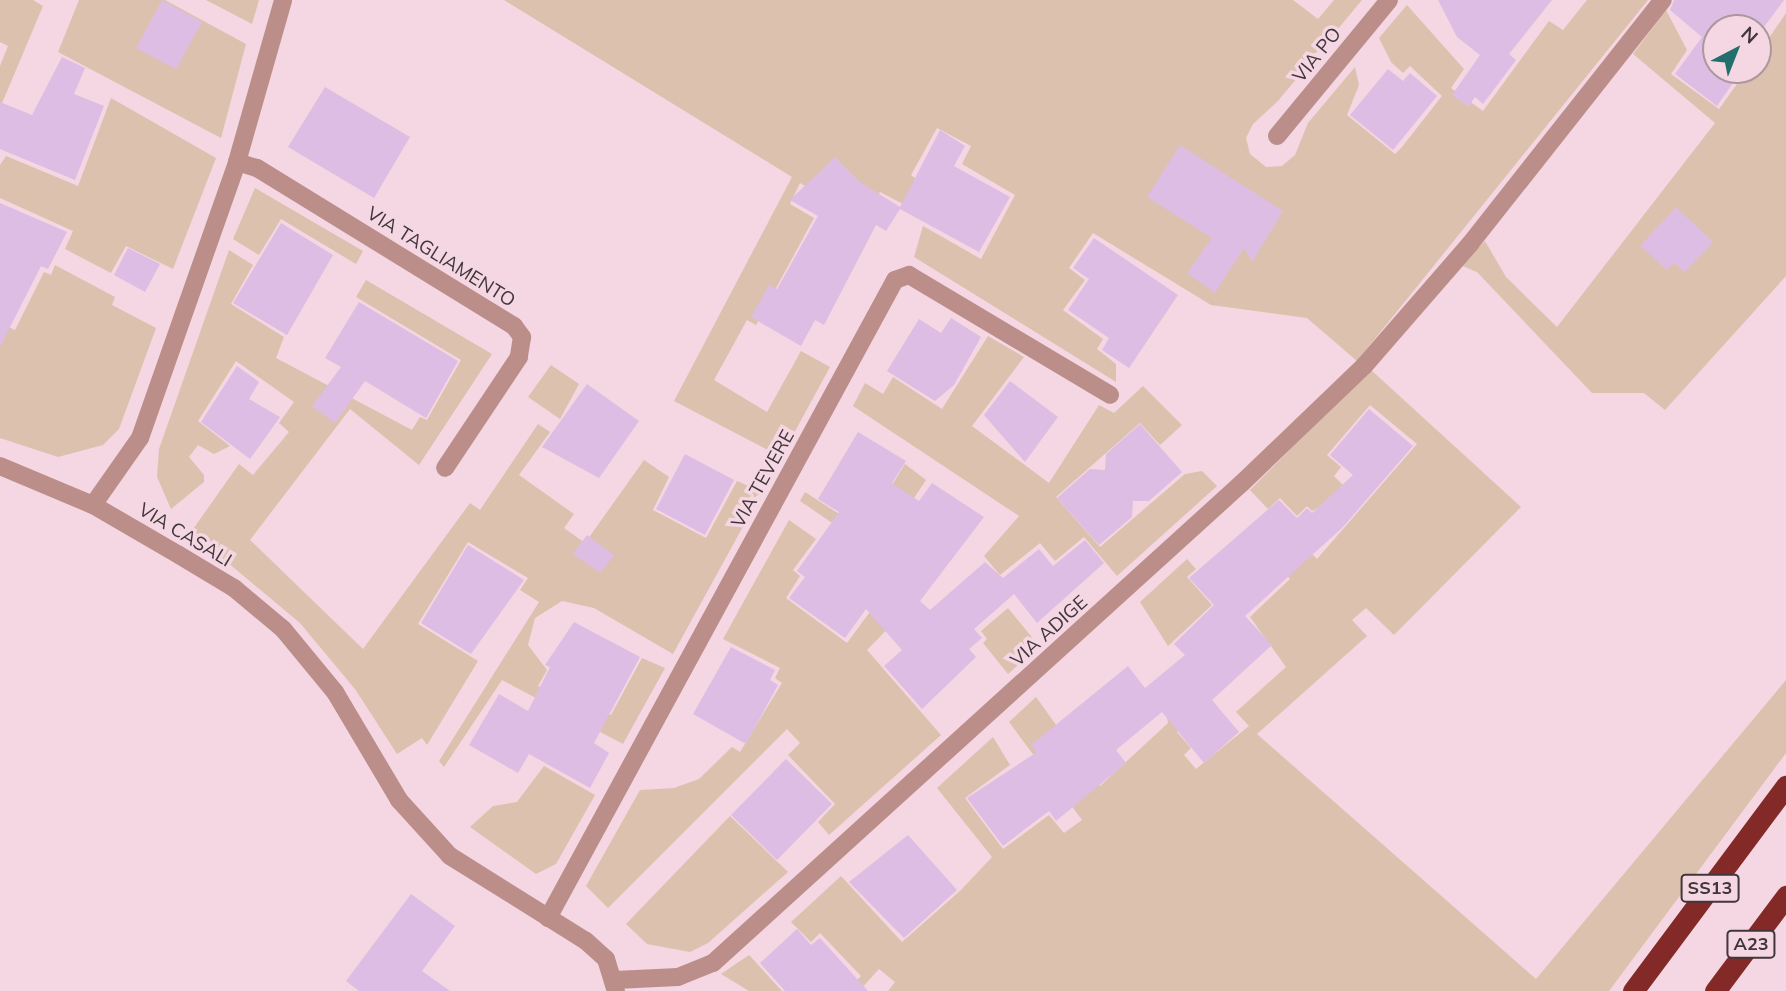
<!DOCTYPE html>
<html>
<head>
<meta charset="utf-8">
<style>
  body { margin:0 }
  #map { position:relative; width:1786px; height:991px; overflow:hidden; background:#f4d7e2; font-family:Mulish,sans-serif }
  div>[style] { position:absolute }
  .green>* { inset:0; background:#dcc1ae }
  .building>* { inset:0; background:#ddbde3 }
  .minor>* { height:18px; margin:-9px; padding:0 9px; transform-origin:9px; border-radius:9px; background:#bb8e8a }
  .highway>* { height:21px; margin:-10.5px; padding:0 10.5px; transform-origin:10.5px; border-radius:10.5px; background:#832a29 }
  span { translate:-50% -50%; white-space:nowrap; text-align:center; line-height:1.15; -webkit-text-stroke:7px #f4d7e2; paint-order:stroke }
  .shield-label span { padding:2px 5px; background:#f4d7e2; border:2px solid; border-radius:5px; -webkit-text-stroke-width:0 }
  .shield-label { font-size:18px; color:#41363a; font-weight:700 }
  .street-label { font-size:19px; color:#41363a }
  .north { position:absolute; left:1702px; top:14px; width:70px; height:70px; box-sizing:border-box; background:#f4d7e2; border:2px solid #ac979f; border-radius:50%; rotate:42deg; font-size:19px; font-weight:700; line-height:28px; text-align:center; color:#41363a }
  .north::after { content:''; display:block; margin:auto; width:24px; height:32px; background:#226e6c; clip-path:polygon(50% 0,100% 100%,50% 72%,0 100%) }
</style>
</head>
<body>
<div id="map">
  <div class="green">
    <i style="clip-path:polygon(0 0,33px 0,43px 6px,0 108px,0 66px,8px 46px,0 42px)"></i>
    <i style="clip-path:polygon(79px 0,165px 0,246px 44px,221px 138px,58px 52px)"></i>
    <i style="clip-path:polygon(206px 0,259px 0,252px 24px)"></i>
    <i style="clip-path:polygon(504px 0,1293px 0,1318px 19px,1334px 0,1362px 0,1278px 101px,1253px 124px,1246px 138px,1250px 154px,1266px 167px,1282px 166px,1295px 155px,1308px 123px,1355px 67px,1359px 85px,1347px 115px,1395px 154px,1402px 147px,1442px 96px,1410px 66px,1403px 73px,1391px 62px,1379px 38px,1407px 5px,1464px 69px,1451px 88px,1483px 111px,1549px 21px,1563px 30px,1587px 0,1648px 0,1357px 361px,1307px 318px,1211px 305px,1093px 233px,1069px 268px,1085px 280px,1063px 310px,1103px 339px,1097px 349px,1116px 364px,1116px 382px,914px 257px,923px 226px,981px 259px,1015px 195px,962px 164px,971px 146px,937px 128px,911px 175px,920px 182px,903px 204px,880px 192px,863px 220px,800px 183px,790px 204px,814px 218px,756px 325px,747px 320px,714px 380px,767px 412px,801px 351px,830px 367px,781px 457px,674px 401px,792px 177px)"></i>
    <i style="clip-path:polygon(1666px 10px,1687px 50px,1671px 74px,1719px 109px,1747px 70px,1758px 70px,1758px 54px,1786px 13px,1786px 276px,1665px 410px,1644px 393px,1592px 393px,1477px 272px,1460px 265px,1485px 241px,1506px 277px,1557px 327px,1715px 123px,1633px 54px)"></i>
    <i style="clip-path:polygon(111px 98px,216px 158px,173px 269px,126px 246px,111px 273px,65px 249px,73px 231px,0 198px,0 165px,6px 156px,78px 186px)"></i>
    <i style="clip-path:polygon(255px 188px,363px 251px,356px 264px,281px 219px,259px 255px,233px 239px)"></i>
    <i style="clip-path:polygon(229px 250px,253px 265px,231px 304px,284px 337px,276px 358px,412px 430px,420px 417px,427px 420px,461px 360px,356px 297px,366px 280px,492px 354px,419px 465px,350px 409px,250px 540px,363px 649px,470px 503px,480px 510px,538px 424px,550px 432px,519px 475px,574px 514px,564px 528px,585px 543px,644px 460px,669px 477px,653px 510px,706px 538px,737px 481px,762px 492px,673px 654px,594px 608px,562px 601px,535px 618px,528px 645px,547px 670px,538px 686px,589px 712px,592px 707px,611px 715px,642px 658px,665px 668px,623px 744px,502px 680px,444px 767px,439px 761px,539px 602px,520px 590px,528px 578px,468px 542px,418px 624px,478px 661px,427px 745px,422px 738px,397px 754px,355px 689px,300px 623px,191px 532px,239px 464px,253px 475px,289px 432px,279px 423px,294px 402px,236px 361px,198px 421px,230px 446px,214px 454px,198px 445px,189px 457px,204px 475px,204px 482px,171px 509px,157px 477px,159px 449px)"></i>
    <i style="clip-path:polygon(55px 265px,115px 297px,112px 305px,156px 328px,119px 429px,103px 445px,58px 457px,0 438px,0 323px,15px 330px,44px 272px,51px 275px)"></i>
    <i style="clip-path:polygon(988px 336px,1024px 357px,972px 426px,1049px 483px,1099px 405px,1114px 413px,1143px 386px,1182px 425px,1160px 445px,1140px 423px,1056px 497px,1100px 547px,1185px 474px,1202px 471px,1217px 486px,1117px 576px,1084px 537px,1055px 561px,1040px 543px,1000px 575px,984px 556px,1019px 516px,853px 406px,865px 383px,883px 394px,893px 377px,942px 409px)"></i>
    <i style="clip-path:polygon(551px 365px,579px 384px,560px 419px,528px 397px)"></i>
    <i style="clip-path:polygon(1370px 369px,1521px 507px,1394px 635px,1366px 608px,1352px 620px,1367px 636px,1257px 734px,1536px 979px,1786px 680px,1786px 753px,1609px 991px,888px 991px,895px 982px,879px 969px,859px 991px,846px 991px,861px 976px,820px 933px,811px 942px,791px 922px,841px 876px,902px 942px,961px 890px,992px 857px,937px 788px,993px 737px,1010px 765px,965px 798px,1003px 849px,1049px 815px,1064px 833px,1082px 820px,1009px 722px,1036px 697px,1100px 786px,1168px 723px,1166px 713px,1196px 716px,1177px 732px,1191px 748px,1184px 755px,1196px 769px,1249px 726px,1236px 712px,1286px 667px,1250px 617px,1290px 579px,1258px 544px,1280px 523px,1317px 559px,1417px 444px,1370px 405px,1327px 455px,1341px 467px,1334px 476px,1343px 485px,1323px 505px,1312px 511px,1307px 506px,1297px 516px,1280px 498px,1268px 509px,1250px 490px)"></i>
    <i style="clip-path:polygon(905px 464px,926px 480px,886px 540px,920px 583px,800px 501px,805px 492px,864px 530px)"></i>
    <i style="clip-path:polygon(789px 520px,816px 539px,793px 570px,800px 576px,786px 598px,847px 643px,878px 601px,898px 618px,867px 650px,941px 735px,829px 835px,818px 822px,835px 804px,788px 755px,800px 743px,787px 729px,608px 908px,586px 886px,640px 790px,674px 788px,699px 779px,732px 747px,740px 752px,782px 683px,775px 678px,780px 668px,723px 639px)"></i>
    <i style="clip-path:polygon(1187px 559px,1196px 569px,1187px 577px,1212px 605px,1168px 646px,1140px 602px)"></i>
    <i style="clip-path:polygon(1008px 608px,1039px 646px,1008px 674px,983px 643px,987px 639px,981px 631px)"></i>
    <i style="clip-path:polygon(544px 766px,595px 795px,556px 864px,536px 874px,470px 827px,493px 806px,517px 802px)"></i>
    <i style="clip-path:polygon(730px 816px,788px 872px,708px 943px,690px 952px,647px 944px,626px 924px)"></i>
    <i style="clip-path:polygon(749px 955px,782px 991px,749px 991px,721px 974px)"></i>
  </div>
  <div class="building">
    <i style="clip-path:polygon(162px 0,202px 22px,176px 69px,136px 48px)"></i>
    <i style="clip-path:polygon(1438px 0,1552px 0,1509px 54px,1516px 60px,1483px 104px,1475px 97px,1468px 107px,1452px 95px,1480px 55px,1457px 37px)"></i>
    <i style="clip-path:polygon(1674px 0,1784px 0,1758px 35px,1758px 28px,1716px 28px,1716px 70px,1742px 70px,1717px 106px,1675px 74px,1702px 37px,1670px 10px)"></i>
    <i style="clip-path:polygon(62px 57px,85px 68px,74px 94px,104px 106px,75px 180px,0 149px,0 102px,32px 115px)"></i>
    <i style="clip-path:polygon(1388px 69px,1403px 81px,1410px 73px,1437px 96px,1393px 150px,1350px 115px)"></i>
    <i style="clip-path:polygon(325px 87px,410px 137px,374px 198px,288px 147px)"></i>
    <i style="clip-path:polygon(940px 130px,965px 146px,954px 166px,1010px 197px,979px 252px,900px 209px,886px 231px,876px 225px,824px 325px,815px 320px,801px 346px,751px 317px,769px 285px,777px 289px,818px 216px,790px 200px,835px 157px,860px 182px,900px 207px)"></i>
    <i style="clip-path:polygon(1180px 145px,1283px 211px,1252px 262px,1244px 248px,1215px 293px,1187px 273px,1212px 238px,1147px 197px)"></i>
    <i style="clip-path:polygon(0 203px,67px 232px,48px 269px,41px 266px,0 347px)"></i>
    <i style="clip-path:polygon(1676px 207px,1713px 242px,1685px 272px,1674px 263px,1667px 270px,1640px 246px)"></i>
    <i style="clip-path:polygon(281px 223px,333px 255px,287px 335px,233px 303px)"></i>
    <i style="clip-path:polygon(1094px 238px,1178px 295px,1129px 368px,1102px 350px,1109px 338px,1068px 310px,1089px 279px,1073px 268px)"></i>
    <i style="clip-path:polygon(128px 248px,160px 264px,145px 292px,114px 275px)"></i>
    <i style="clip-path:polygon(359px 302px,458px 361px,426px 418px,365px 381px,335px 423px,312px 406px,341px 367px,325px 358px)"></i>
    <i style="clip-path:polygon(951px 318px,981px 337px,954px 385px,935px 401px,887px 371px,919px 319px,941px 333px)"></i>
    <i style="clip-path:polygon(237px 366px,259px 382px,249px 399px,280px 417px,250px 459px,201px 422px)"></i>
    <i style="clip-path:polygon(1010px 381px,1058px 417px,1025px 462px,984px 415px)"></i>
    <i style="clip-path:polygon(587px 384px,639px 421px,599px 478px,542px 447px)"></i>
    <i style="clip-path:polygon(1369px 409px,1413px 446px,1343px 527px,1245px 616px,1272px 645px,1212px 700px,1239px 732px,1204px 763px,1162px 712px,1116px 750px,1126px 763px,1056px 821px,1049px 811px,1003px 846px,967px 798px,1037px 752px,1031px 745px,1128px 666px,1145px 688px,1185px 655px,1174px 644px,1214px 605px,1189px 578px,1279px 500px,1297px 518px,1307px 508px,1312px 513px,1353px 475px,1330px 455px)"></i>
    <i style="clip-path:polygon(1140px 424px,1182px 472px,1149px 501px,1133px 501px,1132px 517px,1099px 545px,1057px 498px,1090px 469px,1105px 470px,1106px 454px)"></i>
    <i style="clip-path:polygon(858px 432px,906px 461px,892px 483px,919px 501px,932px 483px,984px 517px,920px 601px,930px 610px,985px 562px,1003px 578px,1039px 549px,1053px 566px,1085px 540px,1104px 563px,1037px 623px,1014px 594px,974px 629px,982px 638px,969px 649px,976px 657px,922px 709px,884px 666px,902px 650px,866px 609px,845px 638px,789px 598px,805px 577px,797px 571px,839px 512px,818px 499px)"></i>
    <i style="clip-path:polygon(685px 454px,734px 480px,705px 535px,656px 509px)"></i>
    <i style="clip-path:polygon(587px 535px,614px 555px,600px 573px,573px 554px)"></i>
    <i style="clip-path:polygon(468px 545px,524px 580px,471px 654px,421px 623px)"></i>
    <i style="clip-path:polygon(574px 622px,640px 657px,594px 743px,609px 753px,590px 788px,529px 754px,518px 773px,469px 745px,499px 694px,528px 711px,550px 667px,545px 665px)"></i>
    <i style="clip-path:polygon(731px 647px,775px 670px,770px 680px,778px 685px,746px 744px,693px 714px)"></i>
    <i style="clip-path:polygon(786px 759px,832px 804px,777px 860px,731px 815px)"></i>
    <i style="clip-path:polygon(908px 835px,957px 890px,904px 938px,849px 882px)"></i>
    <i style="clip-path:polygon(411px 894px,455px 926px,422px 971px,450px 991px,359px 991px,346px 981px)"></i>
    <i style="clip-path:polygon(797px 929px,811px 945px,820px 938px,868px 991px,785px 991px,760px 963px)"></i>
  </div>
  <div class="minor">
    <i style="left:1277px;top:136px;width:176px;rotate:-50.5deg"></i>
    <i style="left:237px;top:162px;width:21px;rotate:17deg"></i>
    <i style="left:257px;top:168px;width:302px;rotate:31.6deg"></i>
    <i style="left:514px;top:326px;width:14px;rotate:54deg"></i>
    <i style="left:522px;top:337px;width:20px;rotate:99deg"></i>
    <i style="left:519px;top:357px;width:133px;rotate:123.7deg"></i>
    <i style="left:0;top:466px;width:101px;rotate:22.8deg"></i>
    <i style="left:93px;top:505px;width:99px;rotate:30.2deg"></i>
    <i style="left:179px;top:555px;width:64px;rotate:31deg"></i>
    <i style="left:234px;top:588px;width:64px;rotate:39.9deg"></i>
    <i style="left:283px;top:629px;width:82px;rotate:50.5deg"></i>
    <i style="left:335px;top:692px;width:126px;rotate:59.3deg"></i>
    <i style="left:399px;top:800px;width:76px;rotate:47.7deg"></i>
    <i style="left:450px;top:856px;width:160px;rotate:32deg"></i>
    <i style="left:586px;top:941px;width:27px;rotate:42deg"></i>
    <i style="left:606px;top:959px;width:34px;rotate:73deg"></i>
    <i style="left:93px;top:505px;width:82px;rotate:-55deg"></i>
    <i style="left:140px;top:438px;width:293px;rotate:-70.6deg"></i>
    <i style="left:237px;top:162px;width:168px;rotate:-74.1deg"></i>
    <i style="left:548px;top:918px;width:726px;rotate:-61.46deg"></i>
    <i style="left:895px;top:280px;width:15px;rotate:-20deg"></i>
    <i style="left:909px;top:275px;width:234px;rotate:30.8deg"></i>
    <i style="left:615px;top:980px;width:63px;rotate:-2.7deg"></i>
    <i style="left:678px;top:977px;width:38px;rotate:-22deg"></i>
    <i style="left:713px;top:963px;width:714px;rotate:-42.22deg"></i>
    <i style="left:1242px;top:483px;width:169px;rotate:-43.8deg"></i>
    <i style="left:1364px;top:366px;width:162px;rotate:-49deg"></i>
    <i style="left:1470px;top:244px;width:311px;rotate:-51.7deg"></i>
  </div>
  <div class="highway">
    <i style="left:1633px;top:991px;width:256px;rotate:-53.3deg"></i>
    <i style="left:1715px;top:991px;width:119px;rotate:-53.2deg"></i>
  </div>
  <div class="shield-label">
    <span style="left:1710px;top:888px">SS13</span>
    <span style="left:1751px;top:944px">A23</span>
  </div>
  <div class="street-label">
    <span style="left:1317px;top:55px;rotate:-51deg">VIA PO</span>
    <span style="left:441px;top:257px;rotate:32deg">VIA TAGLIAMENTO</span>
    <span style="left:763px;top:479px;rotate:-61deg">VIA TEVERE</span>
    <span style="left:185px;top:535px;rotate:31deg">VIA CASALI</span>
    <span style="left:1049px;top:631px;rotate:-42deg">VIA ADIGE</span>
  </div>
  <div class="north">N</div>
</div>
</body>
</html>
